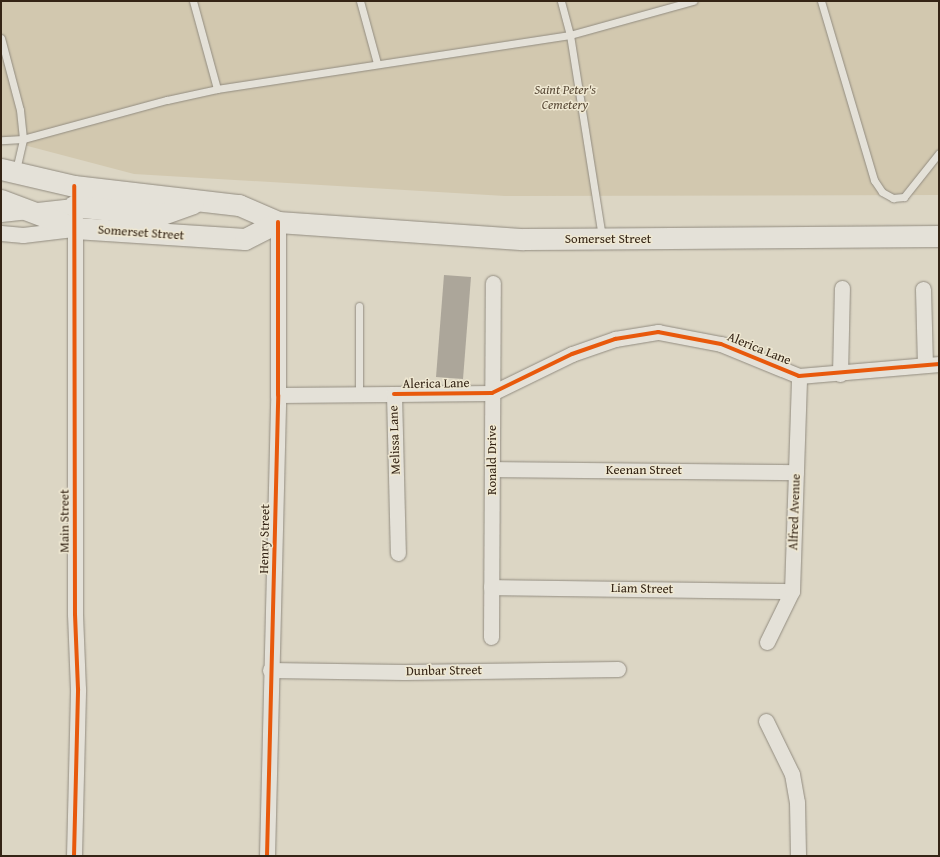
<!DOCTYPE html>
<html>
<head>
<meta charset="utf-8">
<style>
  body { margin:0 }
  #map { position:relative; width:940px; height:857px; overflow:hidden; background:#dcd6c4; font-family:"Gentium Book Plus",serif }
  div>[style] { position:absolute }
  .green>* { inset:0; background:#d2c8af }
  .building>* { inset:0; background:#aca69a }
  .roads { filter:drop-shadow(0 0 1px #928c80) drop-shadow(0 0 1px #928c80) }
  .service>* { height:7px; margin:-3.5px; padding:0 3.5px; transform-origin:3.5px; border-radius:3.5px; background:#e4e1d8 }
  .minor>* { height:15px; margin:-7.5px; padding:0 7.5px; transform-origin:7.5px; border-radius:7.5px; background:#e4e1d8 }
  .secondary>* { height:21px; margin:-10.5px; padding:0 10.5px; transform-origin:10.5px; border-radius:10.5px; background:#e4e1d8 }
  .cycleway>* { height:4px; margin:-2px; padding:0 2px; transform-origin:2px; border-radius:2px; background:#e8590c }
  span { translate:-50% -50%; white-space:nowrap; text-align:center; line-height:1.15; -webkit-text-stroke:3px #efe8d2; paint-order:stroke }
  .park-label { font-size:13px; color:#594a37; font-style:italic }
  .street-label { font-size:13px; color:#342415 }
  .frame { position:absolute; inset:0; border:2px solid #342415; pointer-events:none }
</style>
</head>
<body>
<div id="map">
  <div class="green">
    <i style="clip-path:polygon(1px 1px,939px 1px,939px 195px,505px 196px,134px 174px,1px 139px)"></i>
  </div>
  <div class="building">
    <i style="clip-path:polygon(444px 275px,471px 277px,463px 379px,436px 377px)"></i>
  </div>
  <div class="roads">
    <div class="service">
      <i style="left:193px;top:1px;width:91px;rotate:74.7deg"></i>
      <i style="left:360px;top:1px;width:64px;rotate:74.7deg"></i>
      <i style="left:821px;top:1px;width:187px;rotate:73.5deg"></i>
      <i style="left:874px;top:180px;width:14px;rotate:56deg"></i>
      <i style="left:882px;top:192px;width:13px;rotate:29deg"></i>
      <i style="left:893px;top:198px;width:11px;rotate:-5deg"></i>
      <i style="left:904px;top:197px;width:56px;rotate:-51.5deg"></i>
      <i style="left:1px;top:38px;width:74px;rotate:75.2deg"></i>
      <i style="left:20px;top:110px;width:29px;rotate:84deg"></i>
      <i style="left:23px;top:139px;width:22px;rotate:177deg"></i>
      <i style="left:16px;top:170px;width:32px;rotate:-77deg"></i>
      <i style="left:23px;top:139px;width:149px;rotate:-15.2deg"></i>
      <i style="left:167px;top:100px;width:51px;rotate:-12.4deg"></i>
      <i style="left:217px;top:89px;width:357px;rotate:-8.7deg"></i>
      <i style="left:570px;top:35px;width:35px;rotate:-105deg"></i>
      <i style="left:602px;top:237px;width:205px;rotate:-99deg"></i>
      <i style="left:570px;top:35px;width:128px;rotate:-15.5deg"></i>
      <i style="left:359px;top:395px;width:89px;rotate:-90deg"></i>
    </div>
    <div class="minor">
      <i style="left:1px;top:214px;width:73px;rotate:-6.3deg"></i>
      <i style="left:1px;top:233px;width:22px;rotate:5deg"></i>
      <i style="left:23px;top:235px;width:50px;rotate:-6.8deg"></i>
      <i style="left:923px;top:289px;width:76px;rotate:88.5deg"></i>
      <i style="left:840px;top:374px;width:86px;rotate:-88.7deg"></i>
      <i style="left:394px;top:394px;width:98px;rotate:-0.6deg"></i>
      <i style="left:492px;top:393px;width:89px;rotate:-26deg"></i>
      <i style="left:572px;top:354px;width:46px;rotate:-19.2deg"></i>
      <i style="left:615px;top:339px;width:44px;rotate:-9.2deg"></i>
      <i style="left:658px;top:332px;width:64px;rotate:10.8deg"></i>
      <i style="left:721px;top:344px;width:84px;rotate:22.3deg"></i>
      <i style="left:799px;top:376px;width:141px;rotate:-4.9deg"></i>
      <i style="left:278px;top:395px;width:116px;rotate:-0.5deg"></i>
      <i style="left:394px;top:394px;width:159px;rotate:88.6deg"></i>
      <i style="left:492px;top:469px;width:304px;rotate:0.6deg"></i>
      <i style="left:491px;top:587px;width:301px;rotate:0.8deg"></i>
      <i style="left:491px;top:637px;width:354px;rotate:-89.7deg"></i>
      <i style="left:767px;top:642px;width:57px;rotate:-63.9deg"></i>
      <i style="left:792px;top:591px;width:215px;rotate:-88.1deg"></i>
      <i style="left:270px;top:670px;width:134px;rotate:0.9deg"></i>
      <i style="left:404px;top:672px;width:214px;rotate:-0.8deg"></i>
      <i style="left:766px;top:721px;width:59px;rotate:63.9deg"></i>
      <i style="left:792px;top:774px;width:28px;rotate:80deg"></i>
      <i style="left:797px;top:802px;width:54px;rotate:88.9deg"></i>
      <i style="left:74px;top:856px;width:167px;rotate:-88.6deg"></i>
      <i style="left:78px;top:689px;width:75px;rotate:-92.3deg"></i>
      <i style="left:75px;top:614px;width:395px;rotate:-90deg"></i>
      <i style="left:267px;top:856px;width:461px;rotate:-88.6deg"></i>
      <i style="left:278px;top:395px;width:173px;rotate:-90deg"></i>
    </div>
    <div class="secondary">
      <i style="left:1px;top:169px;width:75px;rotate:13.1deg"></i>
      <i style="left:74px;top:186px;width:166px;rotate:6.6deg"></i>
      <i style="left:239px;top:205px;width:43px;rotate:23.6deg"></i>
      <i style="left:278px;top:222px;width:246px;rotate:4deg"></i>
      <i style="left:523px;top:239px;width:416px;rotate:-0.4deg"></i>
      <i style="left:1px;top:200px;width:79px;rotate:20.7deg"></i>
      <i style="left:75px;top:228px;width:170px;rotate:3.7deg"></i>
      <i style="left:245px;top:239px;width:37px;rotate:-27deg"></i>
      <i style="left:74px;top:206px;width:86px;rotate:6deg"></i>
      <i style="left:160px;top:215px;width:35px;rotate:-20deg"></i>
    </div>
  </div>
  <div class="cycleway">
    <i style="left:394px;top:394px;width:98px;rotate:-0.6deg"></i>
    <i style="left:492px;top:393px;width:89px;rotate:-26deg"></i>
    <i style="left:572px;top:354px;width:46px;rotate:-19.2deg"></i>
    <i style="left:615px;top:339px;width:44px;rotate:-9.2deg"></i>
    <i style="left:658px;top:332px;width:64px;rotate:10.8deg"></i>
    <i style="left:721px;top:344px;width:84px;rotate:22.3deg"></i>
    <i style="left:799px;top:376px;width:141px;rotate:-4.9deg"></i>
    <i style="left:74px;top:856px;width:167px;rotate:-88.6deg"></i>
    <i style="left:78px;top:689px;width:75px;rotate:-92.3deg"></i>
    <i style="left:75px;top:614px;width:428px;rotate:-90.1deg"></i>
    <i style="left:267px;top:856px;width:461px;rotate:-88.6deg"></i>
    <i style="left:278px;top:395px;width:173px;rotate:-90deg"></i>
  </div>
  <div class="park-label">
    <span style="left:565px;top:98px">Saint Peter's<br>Cemetery</span>
  </div>
  <div class="street-label">
    <span style="left:141px;top:233px;rotate:4deg">Somerset Street</span>
    <span style="left:608px;top:239px">Somerset Street</span>
    <span style="left:759px;top:349px;rotate:22deg">Alerica Lane</span>
    <span style="left:436px;top:384px;rotate:-1deg">Alerica Lane</span>
    <span style="left:395px;top:440px;rotate:-92deg">Melissa Lane</span>
    <span style="left:492px;top:460px;rotate:-90deg">Ronald Drive</span>
    <span style="left:644px;top:470px">Keenan Street</span>
    <span style="left:795px;top:512px;rotate:-88deg">Alfred Avenue</span>
    <span style="left:65px;top:521px;rotate:-90deg">Main Street</span>
    <span style="left:265px;top:539px;rotate:-89deg">Henry Street</span>
    <span style="left:642px;top:589px;rotate:1deg">Liam Street</span>
    <span style="left:444px;top:671px;rotate:-1deg">Dunbar Street</span>
  </div>
  <div class="frame"></div>
</div>
</body>
</html>
